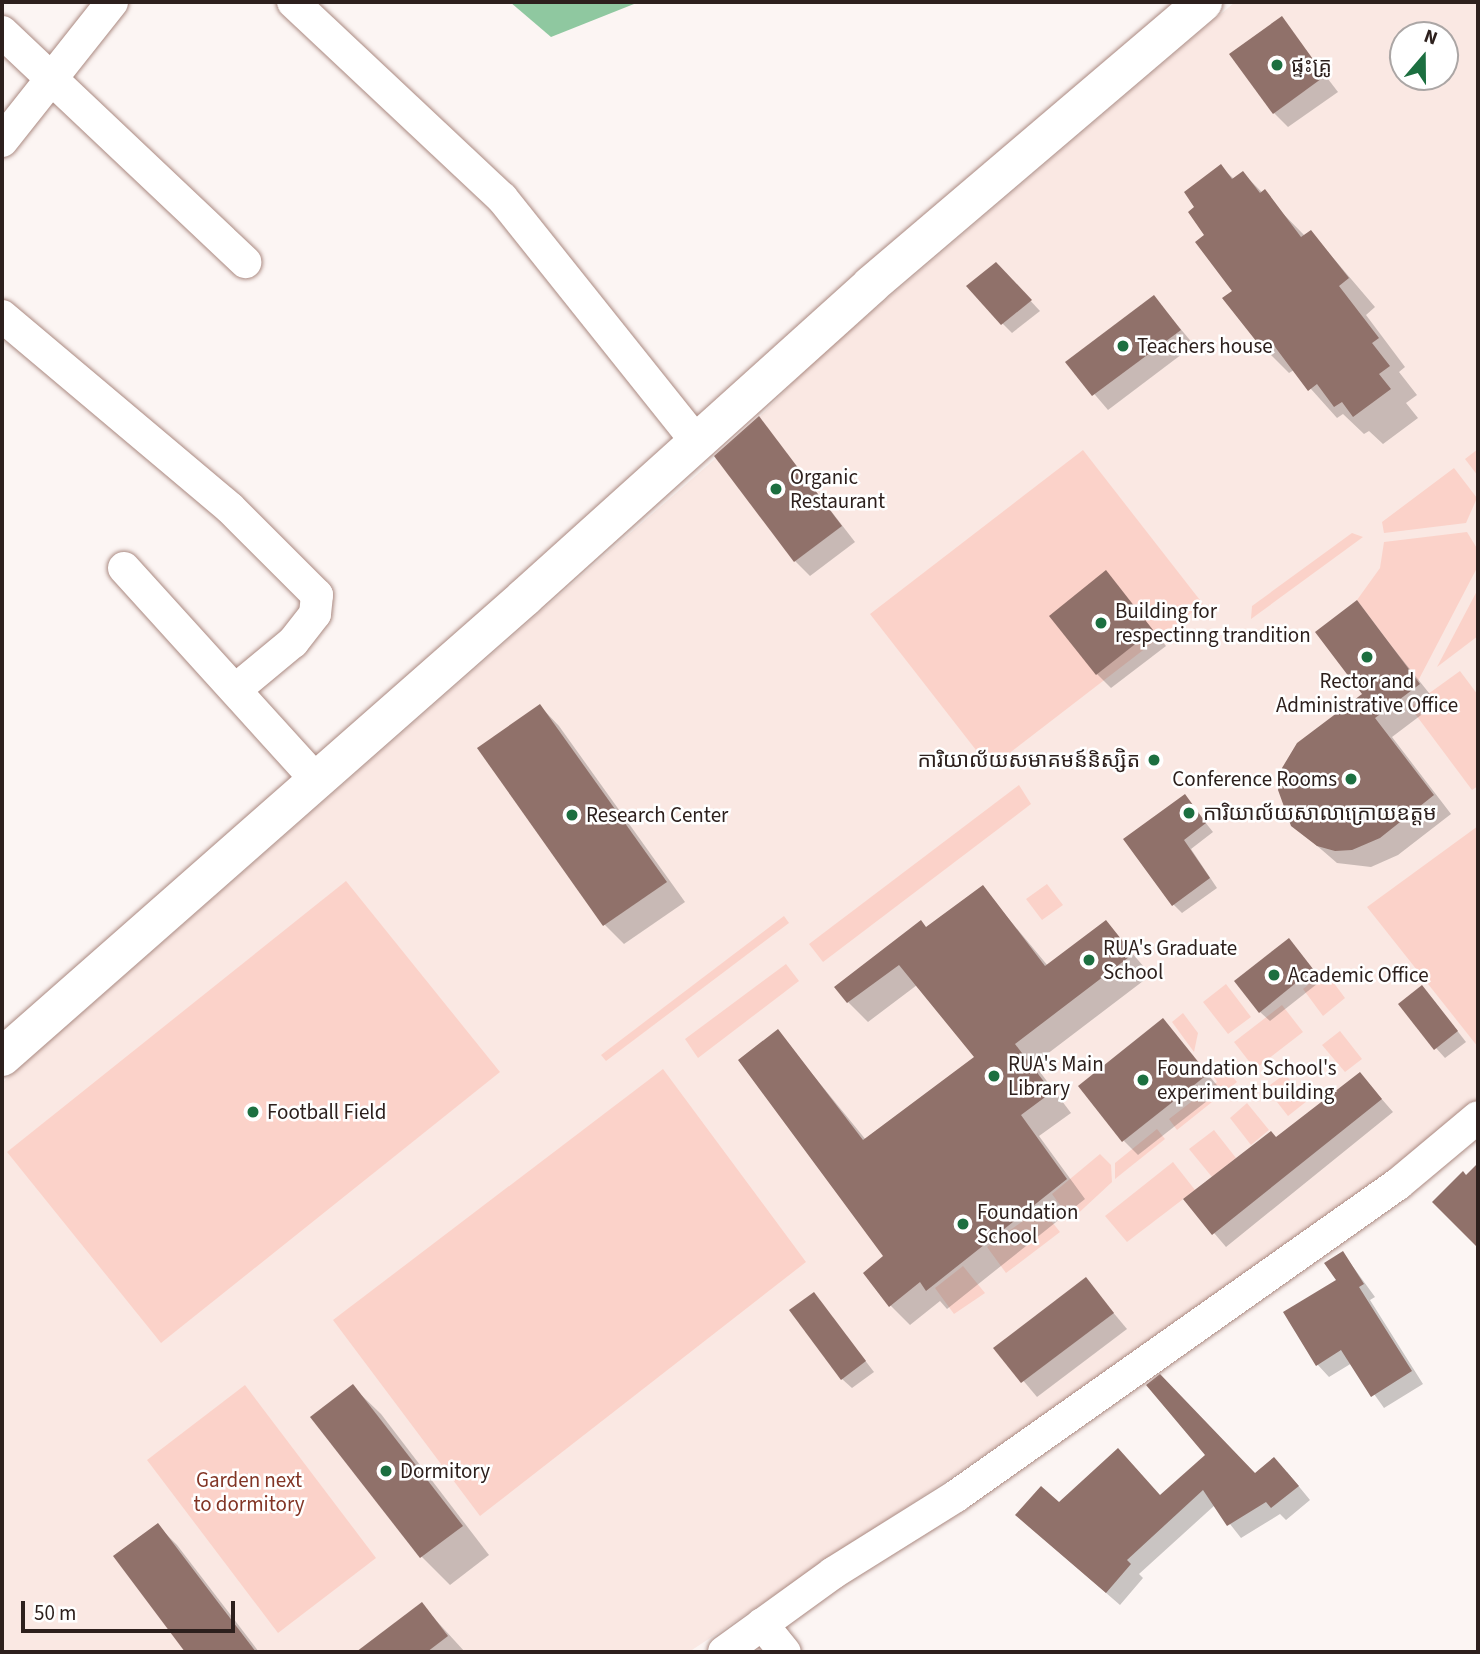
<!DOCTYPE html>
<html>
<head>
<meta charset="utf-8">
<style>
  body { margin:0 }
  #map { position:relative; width:1480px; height:1654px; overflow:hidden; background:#fcf5f3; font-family:"Source Sans 3","Noto Sans Khmer",sans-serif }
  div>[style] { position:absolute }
  .built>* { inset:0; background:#fae8e3 }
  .green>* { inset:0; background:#fbd2c9 }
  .water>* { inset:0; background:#8fc8a0 }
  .shadow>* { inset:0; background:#0003 }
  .building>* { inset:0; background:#90716a }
  .roads { filter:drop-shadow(0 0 2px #aa8981) drop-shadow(0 0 2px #aa8981) }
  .minor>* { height:32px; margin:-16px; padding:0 16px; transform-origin:16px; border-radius:16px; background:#fff }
  .tertiary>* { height:38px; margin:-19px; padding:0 19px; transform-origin:19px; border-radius:19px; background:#fff }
  .dots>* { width:19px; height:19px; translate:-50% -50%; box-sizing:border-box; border:4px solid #fff; border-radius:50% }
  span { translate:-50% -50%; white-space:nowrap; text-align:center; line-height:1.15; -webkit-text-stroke:5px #fff; paint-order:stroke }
  .poi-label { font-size:21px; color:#2d201d }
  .left { translate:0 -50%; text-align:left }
  .right { translate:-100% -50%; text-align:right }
  .park-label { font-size:21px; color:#823525 }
  .frame { position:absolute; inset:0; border:4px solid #2d201d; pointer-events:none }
  .north { position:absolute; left:1389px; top:21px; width:70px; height:70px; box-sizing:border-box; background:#fff; border:2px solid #aba6a5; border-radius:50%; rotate:20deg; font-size:19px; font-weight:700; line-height:28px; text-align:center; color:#2d201d }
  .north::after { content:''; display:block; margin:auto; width:24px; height:32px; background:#1c6f40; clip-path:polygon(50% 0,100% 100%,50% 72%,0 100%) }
  .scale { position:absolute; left:21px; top:1601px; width:214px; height:32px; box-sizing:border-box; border:4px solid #2d201d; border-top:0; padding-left:9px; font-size:21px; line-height:24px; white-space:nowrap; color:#2d201d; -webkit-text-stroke:5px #fff; paint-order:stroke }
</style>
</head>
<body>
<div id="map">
  <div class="built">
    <i style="clip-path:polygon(evenodd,1235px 2px,1478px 2px,1478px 1103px,1284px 1255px,689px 1652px,2px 1652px,2px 1083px,740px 437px,812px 363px,1235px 2px,1403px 35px,1445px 35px,1445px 77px,1403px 77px,1403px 35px)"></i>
  </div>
  <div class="green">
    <i style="clip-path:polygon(1478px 449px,1478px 476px,1465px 459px)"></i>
    <i style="clip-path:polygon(1083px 450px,1203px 604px,990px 768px,870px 614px)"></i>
    <i style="clip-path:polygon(1454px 468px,1477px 498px,1466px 523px,1384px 533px,1382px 522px)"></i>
    <i style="clip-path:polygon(1467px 532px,1478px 550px,1478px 566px,1418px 681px,1357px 600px,1380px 568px,1384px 542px)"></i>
    <i style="clip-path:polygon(1352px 533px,1363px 537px,1251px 619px,1252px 606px)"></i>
    <i style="clip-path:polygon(1478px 589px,1478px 636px,1437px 667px)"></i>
    <i style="clip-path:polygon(1460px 671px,1478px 695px,1478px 786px,1472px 790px,1410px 707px)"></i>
    <i style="clip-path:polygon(1019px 785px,1031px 804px,823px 962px,809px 944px)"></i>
    <i style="clip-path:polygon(1478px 826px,1478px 1047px,1367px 907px)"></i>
    <i style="clip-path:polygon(346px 881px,500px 1072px,161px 1343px,7px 1152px)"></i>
    <i style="clip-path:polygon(1047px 884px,1063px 905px,1042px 920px,1026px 899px)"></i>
    <i style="clip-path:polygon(784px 916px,789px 923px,606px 1061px,601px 1055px)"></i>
    <i style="clip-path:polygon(786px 964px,799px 981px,698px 1058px,685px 1039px)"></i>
    <i style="clip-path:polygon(1325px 971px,1345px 998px,1323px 1016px,1303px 989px)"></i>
    <i style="clip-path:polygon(1226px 984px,1251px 1017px,1228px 1034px,1203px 1002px)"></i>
    <i style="clip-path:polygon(1282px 1005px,1303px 1032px,1255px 1069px,1234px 1042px)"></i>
    <i style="clip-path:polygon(1183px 1013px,1198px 1033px,1194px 1052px,1172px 1022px)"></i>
    <i style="clip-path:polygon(1340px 1031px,1362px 1059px,1345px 1072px,1322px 1045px)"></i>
    <i style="clip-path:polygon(1223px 1065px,1237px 1082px,1177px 1130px,1169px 1119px,1217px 1082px,1212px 1074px)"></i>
    <i style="clip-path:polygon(663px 1069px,806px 1262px,480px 1516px,333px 1320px)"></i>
    <i style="clip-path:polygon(1285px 1074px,1307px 1101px,1288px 1116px,1266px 1088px)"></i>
    <i style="clip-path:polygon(1247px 1103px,1269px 1130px,1251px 1145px,1230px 1118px)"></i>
    <i style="clip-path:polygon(1157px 1129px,1165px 1139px,1115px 1179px,1115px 1163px)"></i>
    <i style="clip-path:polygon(1214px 1130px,1236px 1158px,1212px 1177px,1189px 1149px)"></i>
    <i style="clip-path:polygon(1100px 1154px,1111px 1165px,1112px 1182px,1071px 1220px,1052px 1194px)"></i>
    <i style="clip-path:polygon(1173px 1162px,1195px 1190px,1127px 1242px,1105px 1216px)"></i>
    <i style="clip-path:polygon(1041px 1208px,1060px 1232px,1006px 1273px,987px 1247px)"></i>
    <i style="clip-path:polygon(963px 1266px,985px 1293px,954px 1314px,935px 1288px)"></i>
    <i style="clip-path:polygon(245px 1385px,376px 1558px,278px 1633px,147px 1460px)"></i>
  </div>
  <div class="water">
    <i style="clip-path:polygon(510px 2px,639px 2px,551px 37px)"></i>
  </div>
  <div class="shadow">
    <i style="clip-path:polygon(1282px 19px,1338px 92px,1288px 127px,1274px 113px)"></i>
    <i style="clip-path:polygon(1221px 167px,1234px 179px,1243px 173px,1305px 236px,1311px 232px,1375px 307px,1366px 315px,1405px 367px,1399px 372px,1417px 395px,1406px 403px,1418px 418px,1383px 444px,1369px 431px,1364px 434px,1343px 414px,1337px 418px,1294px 370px,1289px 373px,1261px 345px,1197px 207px)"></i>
    <i style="clip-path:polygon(996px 264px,1040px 311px,1012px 333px,1002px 323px)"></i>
    <i style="clip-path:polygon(1154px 297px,1194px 345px,1108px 410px,1067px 362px)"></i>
    <i style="clip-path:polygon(759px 418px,855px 542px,810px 576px,795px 561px)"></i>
    <i style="clip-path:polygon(1106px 573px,1166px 646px,1111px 688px,1097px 674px)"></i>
    <i style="clip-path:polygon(1357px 603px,1437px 703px,1392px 737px,1451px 814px,1398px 855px,1371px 867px,1337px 863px,1293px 825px,1364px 694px)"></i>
    <i style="clip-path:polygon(540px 706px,559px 726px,685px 902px,624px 944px,605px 925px,479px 749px)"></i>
    <i style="clip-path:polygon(1185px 797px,1213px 832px,1191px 849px,1217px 888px,1182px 913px,1173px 904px)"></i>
    <i style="clip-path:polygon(983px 888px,1048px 966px,1106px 923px,1151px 975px,1034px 1064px,1071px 1113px,1039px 1136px,1085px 1199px,947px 1309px,940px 1301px,910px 1325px,890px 1305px,886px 1256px,778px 1032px,866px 1140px,976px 1057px,917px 985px,868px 1022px,848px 1002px,927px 928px)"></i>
    <i style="clip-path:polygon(1289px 940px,1322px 980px,1270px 1021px,1260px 1012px)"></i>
    <i style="clip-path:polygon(1431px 997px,1466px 1042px,1445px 1058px,1436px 1048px)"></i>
    <i style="clip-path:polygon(1163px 1021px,1221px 1090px,1138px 1155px,1124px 1141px)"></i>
    <i style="clip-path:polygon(1360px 1074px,1393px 1112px,1226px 1247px,1186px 1200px,1276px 1139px)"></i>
    <i style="clip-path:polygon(1343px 1253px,1375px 1297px,1370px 1300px,1423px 1384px,1384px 1408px,1352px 1363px,1329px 1377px,1317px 1364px)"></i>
    <i style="clip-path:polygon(1086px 1280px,1127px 1329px,1037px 1397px,996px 1348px)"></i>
    <i style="clip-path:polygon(814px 1294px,874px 1372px,852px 1388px,842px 1379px)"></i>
    <i style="clip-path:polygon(352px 1386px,381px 1414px,489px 1555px,450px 1585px,422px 1557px,312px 1417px)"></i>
    <i style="clip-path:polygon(1287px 1472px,1310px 1500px,1286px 1520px,1280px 1514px,1241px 1538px,1215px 1505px,1139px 1574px,1143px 1578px,1120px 1605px,1031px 1528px,1059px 1504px,1161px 1497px)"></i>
    <i style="clip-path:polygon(157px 1525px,177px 1545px,259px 1652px,188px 1652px,115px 1557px)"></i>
    <i style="clip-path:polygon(422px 1605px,465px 1652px,358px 1652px)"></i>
  </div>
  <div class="building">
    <i style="clip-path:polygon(1282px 16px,1325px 76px,1273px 114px,1229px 54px)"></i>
    <i style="clip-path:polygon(1221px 164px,1232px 179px,1243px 171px,1260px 193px,1265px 189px,1301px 237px,1311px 230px,1349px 278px,1339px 286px,1379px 338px,1372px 343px,1390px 366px,1379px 374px,1391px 389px,1353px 417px,1342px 402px,1334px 407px,1317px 384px,1308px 391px,1269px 339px,1260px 346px,1222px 298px,1232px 291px,1195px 242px,1204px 235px,1188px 212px,1194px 207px,1184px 192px)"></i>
    <i style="clip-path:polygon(996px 262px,1032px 300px,1001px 325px,966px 286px)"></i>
    <i style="clip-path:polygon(1154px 295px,1181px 330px,1092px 396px,1065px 362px)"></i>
    <i style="clip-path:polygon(759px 416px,842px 526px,794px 562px,714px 456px)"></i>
    <i style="clip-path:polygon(1106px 570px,1153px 630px,1096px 675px,1049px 616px)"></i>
    <i style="clip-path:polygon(1357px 600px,1420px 684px,1375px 718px,1434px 795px,1380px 838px,1352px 850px,1335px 851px,1317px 846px,1291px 826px,1278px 790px,1282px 768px,1297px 743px,1362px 694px,1315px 632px)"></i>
    <i style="clip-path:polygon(540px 704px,667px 882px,603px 926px,477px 748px)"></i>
    <i style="clip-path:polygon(1185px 794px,1206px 823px,1184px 840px,1210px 878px,1172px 906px,1123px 839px)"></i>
    <i style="clip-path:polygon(983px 885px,1045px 966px,1106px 920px,1133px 954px,1015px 1044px,1052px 1092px,1021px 1115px,1067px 1179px,926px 1291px,920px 1282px,889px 1307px,863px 1273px,883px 1256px,738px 1060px,778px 1029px,863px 1140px,974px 1057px,899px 965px,847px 1003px,834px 987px,921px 920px,926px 927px)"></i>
    <i style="clip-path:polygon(1289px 938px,1313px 969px,1259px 1013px,1234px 981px)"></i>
    <i style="clip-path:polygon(1422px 985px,1458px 1031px,1434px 1050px,1398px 1004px)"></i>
    <i style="clip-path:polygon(1163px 1018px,1208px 1074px,1122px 1142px,1078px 1086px)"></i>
    <i style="clip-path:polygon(1360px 1072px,1382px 1099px,1212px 1235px,1183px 1199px,1271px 1131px,1276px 1137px)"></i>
    <i style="clip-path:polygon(1478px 1163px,1478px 1248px,1432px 1202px,1463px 1171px,1466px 1175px)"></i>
    <i style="clip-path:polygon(1343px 1251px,1364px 1284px,1359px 1287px,1412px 1371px,1371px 1397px,1341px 1350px,1316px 1366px,1283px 1312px,1336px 1280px,1324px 1263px)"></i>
    <i style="clip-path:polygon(1086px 1277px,1114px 1313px,1021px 1383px,993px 1348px)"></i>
    <i style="clip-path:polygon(814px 1292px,866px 1361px,841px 1380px,789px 1310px)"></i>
    <i style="clip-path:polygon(1160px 1374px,1255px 1473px,1274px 1457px,1299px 1486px,1271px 1508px,1266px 1502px,1227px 1526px,1203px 1490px,1127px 1560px,1131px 1564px,1106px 1593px,1015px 1515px,1041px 1486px,1059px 1502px,1118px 1448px,1160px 1495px,1205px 1455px,1146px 1385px)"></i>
    <i style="clip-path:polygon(353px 1384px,463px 1526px,420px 1558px,310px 1417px)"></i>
    <i style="clip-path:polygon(158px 1523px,217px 1601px,256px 1652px,185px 1652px,113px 1556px)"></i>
    <i style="clip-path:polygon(422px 1602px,448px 1636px,427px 1652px,356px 1652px)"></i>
  </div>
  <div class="roads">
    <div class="minor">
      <i style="left:293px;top:2px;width:287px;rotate:43.2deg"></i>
      <i style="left:502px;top:198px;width:311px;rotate:51.4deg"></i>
      <i style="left:2px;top:32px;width:335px;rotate:43.4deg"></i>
      <i style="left:2px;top:141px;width:177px;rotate:-51.6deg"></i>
      <i style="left:2px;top:316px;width:298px;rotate:40.1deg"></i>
      <i style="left:230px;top:508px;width:123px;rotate:45deg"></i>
      <i style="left:317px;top:595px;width:19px;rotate:96deg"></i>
      <i style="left:315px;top:614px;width:36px;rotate:128deg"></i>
      <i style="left:293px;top:642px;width:75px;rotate:140.4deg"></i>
      <i style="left:124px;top:568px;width:287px;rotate:47.8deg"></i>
      <i style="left:762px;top:1624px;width:36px;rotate:51deg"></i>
      <i style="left:724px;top:1652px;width:135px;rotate:-35.9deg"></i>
      <i style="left:833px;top:1573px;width:145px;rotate:-32deg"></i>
      <i style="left:956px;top:1496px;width:541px;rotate:-35.22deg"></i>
      <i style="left:1398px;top:1184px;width:104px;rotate:-39.9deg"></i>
    </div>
    <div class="tertiary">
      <i style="left:2px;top:1057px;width:697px;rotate:-41.33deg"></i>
      <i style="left:525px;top:597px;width:466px;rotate:-42deg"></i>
      <i style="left:871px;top:285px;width:436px;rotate:-40.4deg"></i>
    </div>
  </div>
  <div class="dots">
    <i style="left:1277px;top:65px;background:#1c6f40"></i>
    <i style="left:1123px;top:346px;background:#1c6f40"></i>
    <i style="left:776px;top:489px;background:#1c6f40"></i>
    <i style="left:1101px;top:623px;background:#1c6f40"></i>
    <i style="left:1367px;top:657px;background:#1c6f40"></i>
    <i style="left:1154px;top:760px;background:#1c6f40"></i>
    <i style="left:1351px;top:779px;background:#1c6f40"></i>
    <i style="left:1189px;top:813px;background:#1c6f40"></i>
    <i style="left:572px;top:815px;background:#1c6f40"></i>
    <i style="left:1089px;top:960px;background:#1c6f40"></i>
    <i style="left:1274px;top:975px;background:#1c6f40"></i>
    <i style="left:994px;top:1076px;background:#1c6f40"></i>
    <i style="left:1143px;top:1080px;background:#1c6f40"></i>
    <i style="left:253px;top:1112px;background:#1c6f40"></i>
    <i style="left:963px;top:1224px;background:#1c6f40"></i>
    <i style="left:386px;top:1471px;background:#1c6f40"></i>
  </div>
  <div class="poi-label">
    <span class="left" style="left:1291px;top:65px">ផ្ទះគ្រូ</span>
    <span class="left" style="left:1137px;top:346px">Teachers house</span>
    <span class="left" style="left:790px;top:489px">Organic<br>Restaurant</span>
    <span class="left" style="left:1115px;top:623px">Building for<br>respectinng trandition</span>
    <span style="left:1367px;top:693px">Rector and<br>Administrative Office</span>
    <span class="right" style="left:1140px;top:760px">ការិយាល័យសមាគមន៍និស្សិត</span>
    <span class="right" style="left:1337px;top:779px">Conference Rooms</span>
    <span class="left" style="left:1203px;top:813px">ការិយាល័យសាលាក្រោយឧត្តម</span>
    <span class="left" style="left:586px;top:815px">Research Center</span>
    <span class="left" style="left:1103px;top:960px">RUA's Graduate<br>School</span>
    <span class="left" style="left:1288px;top:975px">Academic Office</span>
    <span class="left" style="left:1008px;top:1076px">RUA's Main<br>Library</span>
    <span class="left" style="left:1157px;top:1080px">Foundation School's<br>experiment building</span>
    <span class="left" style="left:267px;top:1112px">Football Field</span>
    <span class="left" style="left:977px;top:1224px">Foundation<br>School</span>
    <span class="left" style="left:400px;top:1471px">Dormitory</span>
  </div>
  <div class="park-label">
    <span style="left:249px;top:1492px">Garden next<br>to dormitory</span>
  </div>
  <div class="frame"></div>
  <div class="north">N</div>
  <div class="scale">50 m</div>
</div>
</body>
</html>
